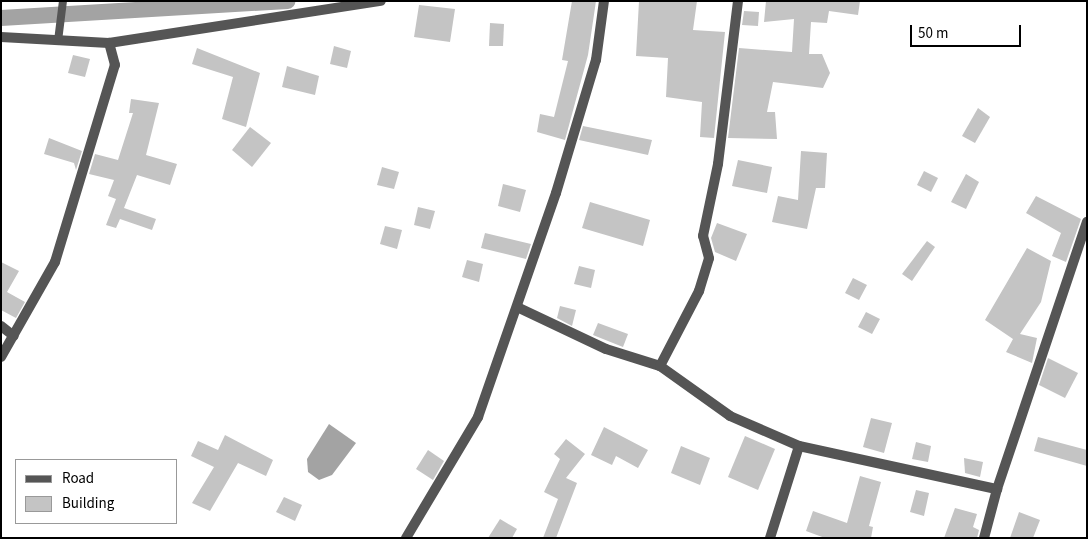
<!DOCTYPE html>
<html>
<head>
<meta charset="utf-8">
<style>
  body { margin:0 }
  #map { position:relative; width:1088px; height:539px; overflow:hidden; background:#fff; font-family:"Source Sans 3",sans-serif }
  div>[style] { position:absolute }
  .water>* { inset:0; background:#a3a3a3 }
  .canal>* { height:16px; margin:-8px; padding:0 8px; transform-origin:8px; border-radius:8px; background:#a3a3a3 }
  .building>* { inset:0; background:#c4c4c4 }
  .service>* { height:8px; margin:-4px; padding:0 4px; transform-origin:4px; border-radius:4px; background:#555 }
  .minor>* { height:10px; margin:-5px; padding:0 5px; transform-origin:5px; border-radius:5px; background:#555 }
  span { translate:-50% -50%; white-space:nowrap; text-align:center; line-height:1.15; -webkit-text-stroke:5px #fff; paint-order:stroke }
  .frame { position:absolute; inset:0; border:2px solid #000; pointer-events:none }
  .legend { position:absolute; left:15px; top:459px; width:162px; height:65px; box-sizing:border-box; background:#fff; border:1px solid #999; margin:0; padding:6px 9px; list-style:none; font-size:15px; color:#000 }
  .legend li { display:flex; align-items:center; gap:10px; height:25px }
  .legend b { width:25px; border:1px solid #999 }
  .scale { position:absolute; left:910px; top:25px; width:111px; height:22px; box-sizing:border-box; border:2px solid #000; border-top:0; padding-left:6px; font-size:15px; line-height:18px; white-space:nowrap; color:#000; -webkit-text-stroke:4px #fff; paint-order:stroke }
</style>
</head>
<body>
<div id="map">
  <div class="water">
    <i style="clip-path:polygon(329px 424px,356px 443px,332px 475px,319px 480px,308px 472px,307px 459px)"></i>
  </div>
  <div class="canal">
    <i style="left:1px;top:18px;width:287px;rotate:-3.4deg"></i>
  </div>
  <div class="building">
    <i style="clip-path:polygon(572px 1px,596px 1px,588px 55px,565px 140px,537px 132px,540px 114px,554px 117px,568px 61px,562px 60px)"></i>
    <i style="clip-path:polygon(639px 1px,697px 1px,693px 30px,725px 32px,714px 138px,700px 137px,702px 102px,666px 97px,668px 58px,636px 56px)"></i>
    <i style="clip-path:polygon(766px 1px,860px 1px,858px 15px,829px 11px,827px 23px,811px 22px,809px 54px,822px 54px,830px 73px,823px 88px,773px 82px,767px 112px,775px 112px,777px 139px,728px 138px,739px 48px,792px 52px,794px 19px,764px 22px)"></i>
    <i style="clip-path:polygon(419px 5px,455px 9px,450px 42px,414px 37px)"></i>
    <i style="clip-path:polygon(744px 11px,759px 12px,758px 26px,742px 25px)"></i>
    <i style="clip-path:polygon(490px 23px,504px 24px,503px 46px,489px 46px)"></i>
    <i style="clip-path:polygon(334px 46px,351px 51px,347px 68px,330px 64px)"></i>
    <i style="clip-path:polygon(197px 48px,260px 73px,246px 127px,222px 119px,233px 77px,192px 64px)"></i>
    <i style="clip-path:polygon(73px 55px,90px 59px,85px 77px,68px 73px)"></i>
    <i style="clip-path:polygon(287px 66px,319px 76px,315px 95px,282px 87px)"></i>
    <i style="clip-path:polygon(131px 99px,159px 103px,146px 155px,177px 164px,170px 185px,137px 175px,124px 208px,156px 219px,152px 230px,120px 219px,116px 228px,106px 225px,116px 199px,108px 196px,114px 180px,89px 174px,95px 154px,118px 160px,133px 113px,129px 113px)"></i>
    <i style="clip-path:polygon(978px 108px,990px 117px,975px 143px,962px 136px)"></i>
    <i style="clip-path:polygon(583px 126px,652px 140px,648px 155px,579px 140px)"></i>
    <i style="clip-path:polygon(250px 127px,271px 143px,252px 167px,232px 150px)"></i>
    <i style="clip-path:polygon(49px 138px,82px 151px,76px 170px,74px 163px,44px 154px)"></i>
    <i style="clip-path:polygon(801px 151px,827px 153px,825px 188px,816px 188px,807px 229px,772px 222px,778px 196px,798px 200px)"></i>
    <i style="clip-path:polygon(738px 160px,772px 167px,767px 193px,732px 186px)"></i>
    <i style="clip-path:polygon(382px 167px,399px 172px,394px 189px,377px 185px)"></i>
    <i style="clip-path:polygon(924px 171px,938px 178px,931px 192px,917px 185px)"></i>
    <i style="clip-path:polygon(966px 174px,979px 182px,966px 209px,951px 202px)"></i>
    <i style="clip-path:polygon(503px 184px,526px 190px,520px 212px,498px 206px)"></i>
    <i style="clip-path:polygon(1036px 196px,1081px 219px,1066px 262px,1052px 256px,1061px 233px,1026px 213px)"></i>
    <i style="clip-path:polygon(590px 202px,650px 220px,643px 246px,582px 228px)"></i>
    <i style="clip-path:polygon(418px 207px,435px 211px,430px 229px,414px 225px)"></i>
    <i style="clip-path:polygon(717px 223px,747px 234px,736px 261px,715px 252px,711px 238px)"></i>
    <i style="clip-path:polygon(385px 226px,402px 230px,397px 249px,380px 244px)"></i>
    <i style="clip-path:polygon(485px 233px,531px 244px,526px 259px,481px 248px)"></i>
    <i style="clip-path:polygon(927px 241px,935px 247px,912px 281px,902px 274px)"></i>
    <i style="clip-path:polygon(1027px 248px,1051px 261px,1041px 302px,1020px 334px,1037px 338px,1032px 363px,1006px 352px,1013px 339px,985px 320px)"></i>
    <i style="clip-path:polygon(467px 260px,483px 264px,479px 282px,462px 277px)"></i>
    <i style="clip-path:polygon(1px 262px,19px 271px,7px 292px,25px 302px,16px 318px,1px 310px)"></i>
    <i style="clip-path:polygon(579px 266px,595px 270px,591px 288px,574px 284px)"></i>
    <i style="clip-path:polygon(853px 278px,867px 285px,859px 300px,845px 293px)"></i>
    <i style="clip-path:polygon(560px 306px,576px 310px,572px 326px,557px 318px)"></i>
    <i style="clip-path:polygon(866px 312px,880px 319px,872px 334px,858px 327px)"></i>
    <i style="clip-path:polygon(598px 323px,628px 334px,623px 347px,593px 335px)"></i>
    <i style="clip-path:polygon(1048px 358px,1078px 373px,1065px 398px,1039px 385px)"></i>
    <i style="clip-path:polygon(871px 418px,892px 423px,884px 453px,863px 447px)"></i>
    <i style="clip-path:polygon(604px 427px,648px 450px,638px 468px,616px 456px,612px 465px,591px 455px)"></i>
    <i style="clip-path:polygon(225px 435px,273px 460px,266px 476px,238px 463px,210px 511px,192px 503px,214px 467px,191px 456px,198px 441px,218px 450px)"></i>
    <i style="clip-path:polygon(745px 436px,775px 449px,758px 490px,728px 477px)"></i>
    <i style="clip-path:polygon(1038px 437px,1087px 450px,1087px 466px,1034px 451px)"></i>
    <i style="clip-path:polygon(566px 439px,585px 454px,566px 478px,577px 483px,556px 538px,543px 538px,558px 499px,544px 492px,560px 459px,554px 454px)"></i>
    <i style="clip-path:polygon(916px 442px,931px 446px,928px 462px,912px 459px)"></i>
    <i style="clip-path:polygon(681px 446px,710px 458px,700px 485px,671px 473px)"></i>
    <i style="clip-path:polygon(428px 450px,444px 461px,433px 480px,416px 469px)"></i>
    <i style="clip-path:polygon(964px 458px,983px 462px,980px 477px,965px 473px)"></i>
    <i style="clip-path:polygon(860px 476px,881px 482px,869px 526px,873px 527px,871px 538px,825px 538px,806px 531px,813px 511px,847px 523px)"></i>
    <i style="clip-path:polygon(916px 490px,929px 493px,924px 516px,910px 512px)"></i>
    <i style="clip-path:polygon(284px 497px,302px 505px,295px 521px,276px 512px)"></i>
    <i style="clip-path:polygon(955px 508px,977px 514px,973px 527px,979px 530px,977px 538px,944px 538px)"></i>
    <i style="clip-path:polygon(1019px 512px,1040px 520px,1033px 538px,1010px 538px)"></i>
    <i style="clip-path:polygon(500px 519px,517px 529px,512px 538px,488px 538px)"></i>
  </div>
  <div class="service">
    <i style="left:58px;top:41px;width:40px;rotate:-82.9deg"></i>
  </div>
  <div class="minor">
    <i style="left:1px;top:37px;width:108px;rotate:3.2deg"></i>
    <i style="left:109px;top:43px;width:275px;rotate:-8.8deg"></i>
    <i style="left:517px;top:307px;width:98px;rotate:25.3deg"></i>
    <i style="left:606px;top:349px;width:57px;rotate:17.5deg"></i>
    <i style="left:660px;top:366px;width:86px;rotate:35.5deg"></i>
    <i style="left:730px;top:416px;width:75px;rotate:23.5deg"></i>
    <i style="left:1px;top:326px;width:16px;rotate:38deg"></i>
    <i style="left:1px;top:357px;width:109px;rotate:-60.4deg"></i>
    <i style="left:55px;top:262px;width:206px;rotate:-73.1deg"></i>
    <i style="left:115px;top:65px;width:23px;rotate:-105deg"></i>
    <i style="left:660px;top:366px;width:85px;rotate:-62.5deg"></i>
    <i style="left:699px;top:291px;width:34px;rotate:-73deg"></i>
    <i style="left:709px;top:258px;width:23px;rotate:-105deg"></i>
    <i style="left:703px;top:236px;width:74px;rotate:-78.2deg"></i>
    <i style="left:718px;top:164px;width:164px;rotate:-83deg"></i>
    <i style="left:406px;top:538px;width:141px;rotate:-59.2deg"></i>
    <i style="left:478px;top:417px;width:237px;rotate:-70.8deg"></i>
    <i style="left:556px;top:193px;width:139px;rotate:-73.3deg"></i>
    <i style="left:596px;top:60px;width:60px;rotate:-82.3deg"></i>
    <i style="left:770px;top:538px;width:96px;rotate:-72.5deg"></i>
    <i style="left:799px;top:446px;width:203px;rotate:12.3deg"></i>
    <i style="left:997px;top:489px;width:282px;rotate:-71.4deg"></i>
    <i style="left:984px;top:538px;width:51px;rotate:-75.1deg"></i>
  </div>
  <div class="frame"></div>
  <ul class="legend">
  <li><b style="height:6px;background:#555"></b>Road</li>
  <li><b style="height:14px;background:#c4c4c4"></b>Building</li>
  </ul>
  <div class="scale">50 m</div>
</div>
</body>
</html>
